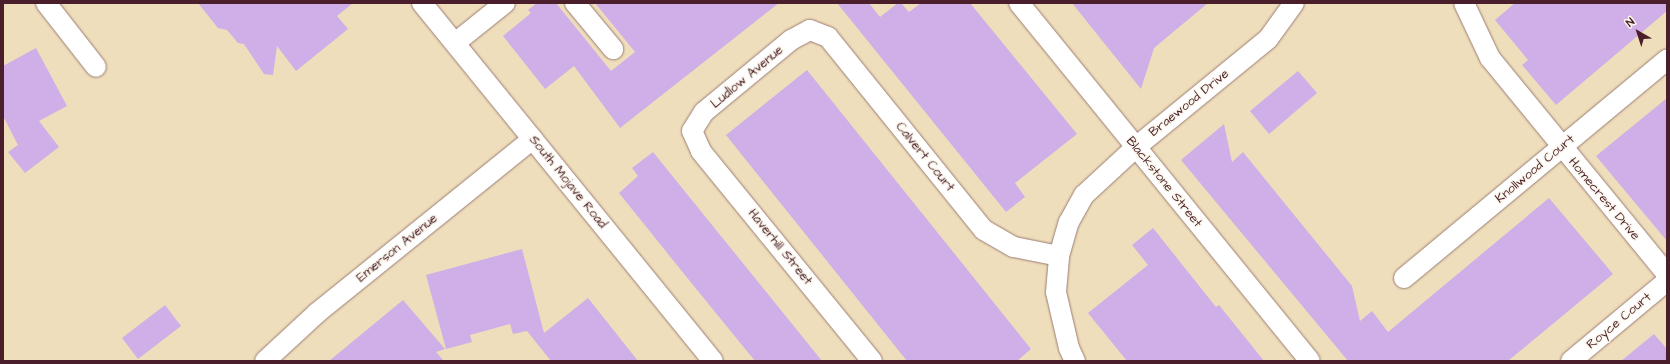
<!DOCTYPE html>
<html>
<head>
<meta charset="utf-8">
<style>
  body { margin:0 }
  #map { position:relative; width:1670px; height:364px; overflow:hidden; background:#efdebc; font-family:"Architects Daughter",sans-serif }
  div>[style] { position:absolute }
  .building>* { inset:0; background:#d0aee7 }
  .roads { filter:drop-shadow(0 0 1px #9c7e74) drop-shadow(0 0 1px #9c7e74) }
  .minor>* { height:20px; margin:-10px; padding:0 10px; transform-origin:10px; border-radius:10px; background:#fff }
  span { translate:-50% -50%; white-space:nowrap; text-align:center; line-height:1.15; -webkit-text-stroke:3px #fbf7ec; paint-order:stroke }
  .street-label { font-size:13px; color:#4a1f2b }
  .frame { position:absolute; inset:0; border:4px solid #4a1f2b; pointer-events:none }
  .north { position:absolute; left:1618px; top:12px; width:40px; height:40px; -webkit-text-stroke:3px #fbf7ec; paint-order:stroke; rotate:321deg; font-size:11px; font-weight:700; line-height:16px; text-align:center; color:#4a1f2b }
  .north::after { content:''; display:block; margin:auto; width:14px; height:18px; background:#4a1f2b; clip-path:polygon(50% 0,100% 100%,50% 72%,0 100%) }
</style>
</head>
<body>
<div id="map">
  <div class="building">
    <i style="clip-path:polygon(198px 3px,353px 3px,337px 16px,348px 29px,296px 71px,277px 46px,273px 75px,264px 74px,244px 44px,238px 43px,227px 30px,218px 28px)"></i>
    <i style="clip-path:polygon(537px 3px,556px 3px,611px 71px,635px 52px,595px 3px,779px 3px,620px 128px,574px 66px,545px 89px,503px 36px,531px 13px,528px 10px)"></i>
    <i style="clip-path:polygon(837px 3px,869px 3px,880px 17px,898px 3px,901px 3px,909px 12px,921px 3px,970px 3px,1077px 134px,1015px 183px,1025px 197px,1006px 212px)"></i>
    <i style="clip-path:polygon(1072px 3px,1208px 3px,1154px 48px,1141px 89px)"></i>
    <i style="clip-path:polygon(1515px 3px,1667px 3px,1667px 11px,1556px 105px,1522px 65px,1528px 60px,1495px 20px)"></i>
    <i style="clip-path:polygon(36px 48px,67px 106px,39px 121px,59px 147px,25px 173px,8px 152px,18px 145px,3px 116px,3px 66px)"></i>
    <i style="clip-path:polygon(807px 70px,1031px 349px,1017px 361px,907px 361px,726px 135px)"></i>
    <i style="clip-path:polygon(1298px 71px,1317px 93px,1269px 134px,1250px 111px)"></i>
    <i style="clip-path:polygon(1667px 98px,1667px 241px,1596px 156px)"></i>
    <i style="clip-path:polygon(1224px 124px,1232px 162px,1243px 152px,1352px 286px,1360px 321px,1372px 311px,1388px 332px,1549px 198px,1613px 274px,1508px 361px,1348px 361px,1181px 160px)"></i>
    <i style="clip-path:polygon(653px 152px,822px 361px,755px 361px,693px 285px,619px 193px,638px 176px,632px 168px)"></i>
    <i style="clip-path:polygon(1153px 228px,1216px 307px,1219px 305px,1264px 361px,1127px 361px,1088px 313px,1148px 265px,1132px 245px)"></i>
    <i style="clip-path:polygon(522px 249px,544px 333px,588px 298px,638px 361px,551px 361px,527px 331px,513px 334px,510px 324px,470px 335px,472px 342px,446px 349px,426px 275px)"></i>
    <i style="clip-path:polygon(403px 300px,445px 349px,436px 352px,444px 361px,329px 361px)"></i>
    <i style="clip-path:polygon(165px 305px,181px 326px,138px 359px,122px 338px)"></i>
    <i style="clip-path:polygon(1654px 334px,1667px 349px,1667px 361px,1621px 361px)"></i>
  </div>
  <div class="roads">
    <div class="minor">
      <i style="left:46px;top:3px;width:81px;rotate:52deg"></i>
      <i style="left:422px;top:3px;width:461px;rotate:50.9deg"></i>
      <i style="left:575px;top:3px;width:60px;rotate:50.4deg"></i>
      <i style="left:1019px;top:3px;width:461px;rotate:50.9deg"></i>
      <i style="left:1464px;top:3px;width:61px;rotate:64.7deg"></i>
      <i style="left:1490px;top:58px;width:279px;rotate:50.7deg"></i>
      <i style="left:455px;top:43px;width:64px;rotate:-38.7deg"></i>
      <i style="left:1404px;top:278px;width:342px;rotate:-39.7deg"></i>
      <i style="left:265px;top:361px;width:71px;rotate:-42.7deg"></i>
      <i style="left:317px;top:313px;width:277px;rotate:-38.9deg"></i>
      <i style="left:872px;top:361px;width:271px;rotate:-129.2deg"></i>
      <i style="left:701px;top:151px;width:22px;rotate:-114deg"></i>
      <i style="left:692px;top:131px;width:22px;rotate:-58deg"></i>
      <i style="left:704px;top:112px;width:113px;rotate:-39.6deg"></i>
      <i style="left:791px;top:40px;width:21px;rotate:-28deg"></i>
      <i style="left:810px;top:30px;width:19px;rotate:21deg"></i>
      <i style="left:828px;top:37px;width:248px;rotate:51.1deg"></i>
      <i style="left:984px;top:230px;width:34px;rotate:30deg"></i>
      <i style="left:1014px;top:247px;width:46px;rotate:11.3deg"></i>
      <i style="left:1075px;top:361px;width:14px;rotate:-115deg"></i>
      <i style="left:1069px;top:348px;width:57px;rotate:-103.1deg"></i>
      <i style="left:1056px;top:292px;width:36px;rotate:-85deg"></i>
      <i style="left:1059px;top:256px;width:35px;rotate:-74deg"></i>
      <i style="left:1069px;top:222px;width:31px;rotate:-61deg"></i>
      <i style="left:1084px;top:195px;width:71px;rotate:-42.7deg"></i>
      <i style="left:1136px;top:147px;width:171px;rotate:-39.3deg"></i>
      <i style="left:1268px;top:39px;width:44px;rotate:-54.2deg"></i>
      <i style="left:1571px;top:361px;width:125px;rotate:-39.8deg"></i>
    </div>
  </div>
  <div class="street-label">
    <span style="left:747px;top:77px;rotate:-40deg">Ludlow Avenue</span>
    <span style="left:1189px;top:103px;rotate:-39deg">Braewood Drive</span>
    <span style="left:925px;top:157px;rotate:51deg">Calvert Court</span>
    <span style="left:1535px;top:169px;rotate:-40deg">Knollwood Court</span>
    <span style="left:568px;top:182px;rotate:51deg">South Mojave Road</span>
    <span style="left:1164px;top:182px;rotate:51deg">Blackstone Street</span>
    <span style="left:1604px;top:199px;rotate:50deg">Homecrest Drive</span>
    <span style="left:780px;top:247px;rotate:51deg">Haverhill Street</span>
    <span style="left:397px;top:248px;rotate:-39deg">Emerson Avenue</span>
    <span style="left:1619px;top:321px;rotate:-40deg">Royce Court</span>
  </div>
  <div class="frame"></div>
  <div class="north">N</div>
</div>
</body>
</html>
